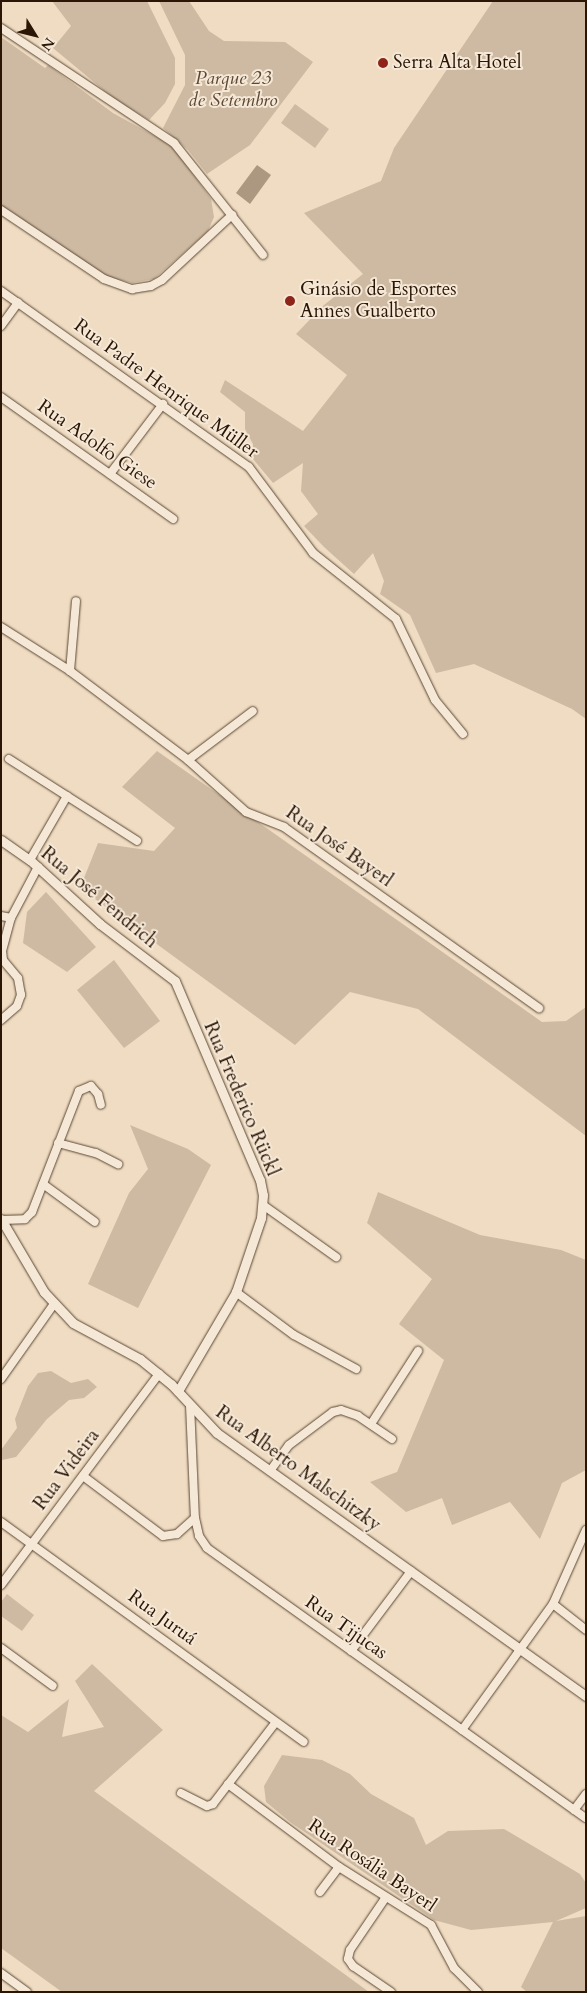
<!DOCTYPE html>
<html>
<head>
<meta charset="utf-8">
<style>
  body { margin:0 }
  #map { position:relative; width:587px; height:1993px; overflow:hidden; background:#efdcc2; font-family:Cardo,serif }
  div>[style] { position:absolute }
  .green>* { inset:0; background:#cebaa2 }
  .water>* { inset:0; background:#ac9881 }
  .roads { filter:drop-shadow(0 0 1px #5c4734) drop-shadow(0 0 1px #5c4734) }
  .minor>* { height:8px; margin:-4px; padding:0 4px; transform-origin:4px; border-radius:4px; background:#f5e8d7 }
  .tertiary>* { height:9px; margin:-4.5px; padding:0 4.5px; transform-origin:4.5px; border-radius:4.5px; background:#f5e8d7 }
  .dots>* { width:14px; height:14px; translate:-50% -50%; box-sizing:border-box; border:2px solid #f5e8d7; border-radius:50% }
  span { translate:-50% -50%; white-space:nowrap; text-align:center; line-height:1.15; -webkit-text-stroke:4px #f5e8d7; paint-order:stroke }
  .poi-label { font-size:19px; color:#2b1504 }
  .left { translate:0 -50%; text-align:left }
  .park-label { font-size:19px; color:#5c4733; font-style:italic }
  .street-label { font-size:19px; color:#2b1504 }
  .frame { position:absolute; inset:0; border:2px solid #2b1504; pointer-events:none }
  .north { position:absolute; left:10px; top:10px; width:50px; height:50px; -webkit-text-stroke:4px #f5e8d7; paint-order:stroke; rotate:126deg; font-size:14px; font-weight:700; line-height:20px; text-align:center; color:#2b1504 }
  .north::after { content:''; display:block; margin:auto; width:18px; height:22px; background:#2b1504; clip-path:polygon(50% 0,100% 100%,50% 72%,0 100%) }
</style>
</head>
<body>
<div id="map">
  <div class="green">
    <i style="clip-path:polygon(52px 1px,147px 1px,175px 58px,175px 84px,165px 103px,149px 120px,113px 98px,53px 48px,71px 26px)"></i>
    <i style="clip-path:polygon(159px 1px,189px 1px,209px 31px,224px 41px,285px 42px,313px 62px,250px 145px,207px 174px,188px 150px,163px 128px,185px 85px,185px 55px)"></i>
    <i style="clip-path:polygon(493px 1px,586px 1px,586px 719px,572px 709px,474px 664px,436px 673px,410px 615px,380px 594px,384px 581px,373px 553px,354px 574px,324px 547px,304px 526px,318px 514px,301px 491px,303px 463px,273px 483px,253px 459px,253px 444px,245px 429px,245px 412px,220px 392px,225px 380px,303px 431px,347px 375px,296px 334px,324px 305px,363px 274px,304px 213px,381px 181px,394px 148px)"></i>
    <i style="clip-path:polygon(1px 37px,45px 68px,48px 65px,113px 113px,173px 146px,211px 199px,214px 217px,208px 231px,154px 279px,132px 283px,106px 276px,1px 205px)"></i>
    <i style="clip-path:polygon(295px 104px,329px 129px,315px 148px,281px 123px)"></i>
    <i style="clip-path:polygon(157px 751px,542px 1022px,566px 1021px,586px 1007px,586px 1136px,418px 1009px,350px 992px,295px 1045px,80px 888px,98px 843px,154px 851px,175px 828px,122px 787px)"></i>
    <i style="clip-path:polygon(46px 892px,96px 947px,67px 972px,23px 943px,27px 912px)"></i>
    <i style="clip-path:polygon(114px 960px,160px 1021px,124px 1048px,77px 990px)"></i>
    <i style="clip-path:polygon(130px 1125px,188px 1149px,211px 1165px,138px 1308px,88px 1284px,129px 1193px,148px 1169px)"></i>
    <i style="clip-path:polygon(378px 1192px,480px 1235px,561px 1250px,586px 1260px,586px 1470px,562px 1483px,540px 1539px,510px 1502px,452px 1525px,442px 1498px,406px 1512px,370px 1482px,397px 1472px,444px 1360px,399px 1324px,432px 1279px,367px 1223px)"></i>
    <i style="clip-path:polygon(51px 1371px,71px 1383px,88px 1379px,97px 1387px,84px 1398px,69px 1400px,47px 1419px,16px 1457px,2px 1460px,1px 1450px,17px 1428px,15px 1419px,28px 1386px,38px 1373px)"></i>
    <i style="clip-path:polygon(7px 1594px,34px 1615px,22px 1631px,1px 1616px,1px 1602px)"></i>
    <i style="clip-path:polygon(92px 1664px,163px 1730px,94px 1791px,369px 1992px,62px 1992px,1px 1948px,1px 1715px,28px 1732px,69px 1699px,62px 1737px,104px 1727px,75px 1681px)"></i>
    <i style="clip-path:polygon(282px 1755px,322px 1760px,350px 1774px,371px 1794px,414px 1818px,426px 1845px,448px 1831px,504px 1829px,580px 1874px,586px 1883px,586px 1908px,556px 1921px,586px 1916px,586px 1992px,527px 1992px,521px 1987px,553px 1922px,471px 1930px,434px 1920px,290px 1822px,266px 1802px,264px 1786px)"></i>
  </div>
  <div class="water">
    <i style="clip-path:polygon(257px 165px,271px 175px,250px 204px,236px 193px)"></i>
  </div>
  <div class="roads">
    <div class="minor">
      <i style="left:1px;top:28px;width:208px;rotate:33.6deg"></i>
      <i style="left:174px;top:143px;width:143px;rotate:51.5deg"></i>
      <i style="left:1px;top:210px;width:124px;rotate:33.8deg"></i>
      <i style="left:104px;top:279px;width:30px;rotate:20deg"></i>
      <i style="left:132px;top:289px;width:19px;rotate:-9deg"></i>
      <i style="left:151px;top:286px;width:13px;rotate:-29deg"></i>
      <i style="left:162px;top:280px;width:96px;rotate:-42.9deg"></i>
      <i style="left:1px;top:291px;width:304px;rotate:35.4deg"></i>
      <i style="left:249px;top:467px;width:107px;rotate:53.3deg"></i>
      <i style="left:313px;top:553px;width:106px;rotate:38.5deg"></i>
      <i style="left:396px;top:619px;width:90px;rotate:64.3deg"></i>
      <i style="left:435px;top:700px;width:44px;rotate:50.5deg"></i>
      <i style="left:1px;top:326px;width:29px;rotate:-54deg"></i>
      <i style="left:1px;top:397px;width:211px;rotate:35.3deg"></i>
      <i style="left:110px;top:474px;width:88px;rotate:-52.9deg"></i>
      <i style="left:1px;top:627px;width:82px;rotate:32.5deg"></i>
      <i style="left:70px;top:671px;width:148px;rotate:37deg"></i>
      <i style="left:188px;top:760px;width:78px;rotate:41.9deg"></i>
      <i style="left:246px;top:812px;width:41px;rotate:21.5deg"></i>
      <i style="left:284px;top:827px;width:313px;rotate:35.4deg"></i>
      <i style="left:70px;top:671px;width:70px;rotate:-85.1deg"></i>
      <i style="left:9px;top:759px;width:152px;rotate:32.6deg"></i>
      <i style="left:188px;top:760px;width:81px;rotate:-37deg"></i>
      <i style="left:30px;top:860px;width:74px;rotate:-60deg"></i>
      <i style="left:1px;top:916px;width:10px;rotate:11deg"></i>
      <i style="left:11px;top:918px;width:58px;rotate:-62.1deg"></i>
      <i style="left:1px;top:1020px;width:21px;rotate:-41deg"></i>
      <i style="left:17px;top:1006px;width:12px;rotate:-70deg"></i>
      <i style="left:21px;top:995px;width:17px;rotate:-100deg"></i>
      <i style="left:18px;top:978px;width:23px;rotate:-130deg"></i>
      <i style="left:3px;top:960px;width:9px;rotate:-96deg"></i>
      <i style="left:2px;top:951px;width:34px;rotate:-75deg"></i>
      <i style="left:58px;top:1143px;width:39px;rotate:15deg"></i>
      <i style="left:96px;top:1153px;width:25px;rotate:27deg"></i>
      <i style="left:43px;top:1184px;width:64px;rotate:36.2deg"></i>
      <i style="left:263px;top:1205px;width:90px;rotate:35.5deg"></i>
      <i style="left:2px;top:1220px;width:23px;rotate:-2deg"></i>
      <i style="left:25px;top:1219px;width:10px;rotate:-45deg"></i>
      <i style="left:32px;top:1212px;width:130px;rotate:-68.8deg"></i>
      <i style="left:79px;top:1091px;width:13px;rotate:-23deg"></i>
      <i style="left:91px;top:1086px;width:11px;rotate:49deg"></i>
      <i style="left:98px;top:1094px;width:11px;rotate:75deg"></i>
      <i style="left:236px;top:1292px;width:72px;rotate:36.6deg"></i>
      <i style="left:294px;top:1335px;width:71px;rotate:28.7deg"></i>
      <i style="left:1px;top:1379px;width:92px;rotate:-54.8deg"></i>
      <i style="left:190px;top:1405px;width:113px;rotate:87.5deg"></i>
      <i style="left:195px;top:1518px;width:18px;rotate:77deg"></i>
      <i style="left:199px;top:1536px;width:14px;rotate:56deg"></i>
      <i style="left:207px;top:1548px;width:465px;rotate:35.5deg"></i>
      <i style="left:371px;top:1424px;width:87px;rotate:-57.2deg"></i>
      <i style="left:270px;top:1471px;width:32px;rotate:-54deg"></i>
      <i style="left:289px;top:1445px;width:55px;rotate:-36.9deg"></i>
      <i style="left:333px;top:1412px;width:8px;rotate:-14deg"></i>
      <i style="left:341px;top:1410px;width:18px;rotate:19deg"></i>
      <i style="left:358px;top:1416px;width:41px;rotate:34.1deg"></i>
      <i style="left:83px;top:1476px;width:100px;rotate:36.9deg"></i>
      <i style="left:163px;top:1536px;width:14px;rotate:-8deg"></i>
      <i style="left:177px;top:1534px;width:24px;rotate:-42deg"></i>
      <i style="left:1px;top:1522px;width:374px;rotate:36deg"></i>
      <i style="left:1px;top:1585px;width:264px;rotate:-53.2deg"></i>
      <i style="left:553px;top:1604px;width:42px;rotate:38.2deg"></i>
      <i style="left:1px;top:1648px;width:64px;rotate:36.2deg"></i>
      <i style="left:351px;top:1651px;width:100px;rotate:-53.1deg"></i>
      <i style="left:462px;top:1730px;width:155px;rotate:-54.2deg"></i>
      <i style="left:553px;top:1604px;width:81px;rotate:-66deg"></i>
      <i style="left:228px;top:1784px;width:139px;rotate:36.8deg"></i>
      <i style="left:339px;top:1867px;width:109px;rotate:32.2deg"></i>
      <i style="left:431px;top:1925px;width:49px;rotate:61.9deg"></i>
      <i style="left:454px;top:1968px;width:34px;rotate:45deg"></i>
      <i style="left:181px;top:1793px;width:29px;rotate:27deg"></i>
      <i style="left:207px;top:1806px;width:6px;rotate:-18deg"></i>
      <i style="left:213px;top:1804px;width:103px;rotate:-52.5deg"></i>
      <i style="left:574px;top:1810px;width:20px;rotate:-53deg"></i>
      <i style="left:320px;top:1892px;width:31px;rotate:-53deg"></i>
      <i style="left:386px;top:1897px;width:64px;rotate:124.2deg"></i>
      <i style="left:350px;top:1950px;width:9px;rotate:103deg"></i>
      <i style="left:348px;top:1959px;width:9px;rotate:54deg"></i>
      <i style="left:353px;top:1966px;width:46px;rotate:34.4deg"></i>
      <i style="left:1px;top:1973px;width:32px;rotate:36deg"></i>
    </div>
    <div class="tertiary">
      <i style="left:1px;top:840px;width:35px;rotate:35deg"></i>
      <i style="left:30px;top:860px;width:95px;rotate:42.4deg"></i>
      <i style="left:100px;top:924px;width:94px;rotate:37.2deg"></i>
      <i style="left:175px;top:981px;width:216px;rotate:66.9deg"></i>
      <i style="left:260px;top:1180px;width:15px;rotate:79deg"></i>
      <i style="left:263px;top:1195px;width:23px;rotate:95deg"></i>
      <i style="left:261px;top:1218px;width:78px;rotate:108.7deg"></i>
      <i style="left:236px;top:1292px;width:115px;rotate:120.4deg"></i>
      <i style="left:1px;top:1219px;width:85px;rotate:59.5deg"></i>
      <i style="left:44px;top:1292px;width:42px;rotate:46.9deg"></i>
      <i style="left:73px;top:1323px;width:76px;rotate:28.2deg"></i>
      <i style="left:140px;top:1359px;width:40px;rotate:39deg"></i>
      <i style="left:171px;top:1384px;width:67px;rotate:46.8deg"></i>
      <i style="left:217px;top:1433px;width:453px;rotate:35.5deg"></i>
    </div>
  </div>
  <div class="dots">
    <i style="left:383px;top:63px;background:#8f2418"></i>
    <i style="left:290px;top:301px;background:#8f2418"></i>
  </div>
  <div class="poi-label">
    <span class="left" style="left:393px;top:63px">Serra Alta Hotel</span>
    <span class="left" style="left:300px;top:301px">Ginásio de Esportes<br>Annes Gualberto</span>
  </div>
  <div class="park-label">
    <span style="left:233px;top:90px">Parque 23<br>de Setembro</span>
  </div>
  <div class="street-label">
    <span style="left:166px;top:389px;rotate:36deg">Rua Padre Henrique Müller</span>
    <span style="left:97px;top:445px;rotate:35deg">Rua Adolfo Giese</span>
    <span style="left:339px;top:847px;rotate:35deg">Rua José Bayerl</span>
    <span style="left:99px;top:898px;rotate:40deg">Rua José Fendrich</span>
    <span style="left:241px;top:1099px;rotate:67deg">Rua Frederico Rückl</span>
    <span style="left:298px;top:1469px;rotate:36deg">Rua Alberto Malschitzky</span>
    <span style="left:67px;top:1470px;rotate:-53deg">Rua Videira</span>
    <span style="left:162px;top:1618px;rotate:36deg">Rua Juruá</span>
    <span style="left:346px;top:1628px;rotate:35deg">Rua Tijucas</span>
    <span style="left:372px;top:1866px;rotate:34deg">Rua Rosália Bayerl</span>
  </div>
  <div class="frame"></div>
  <div class="north">N</div>
</div>
</body>
</html>
